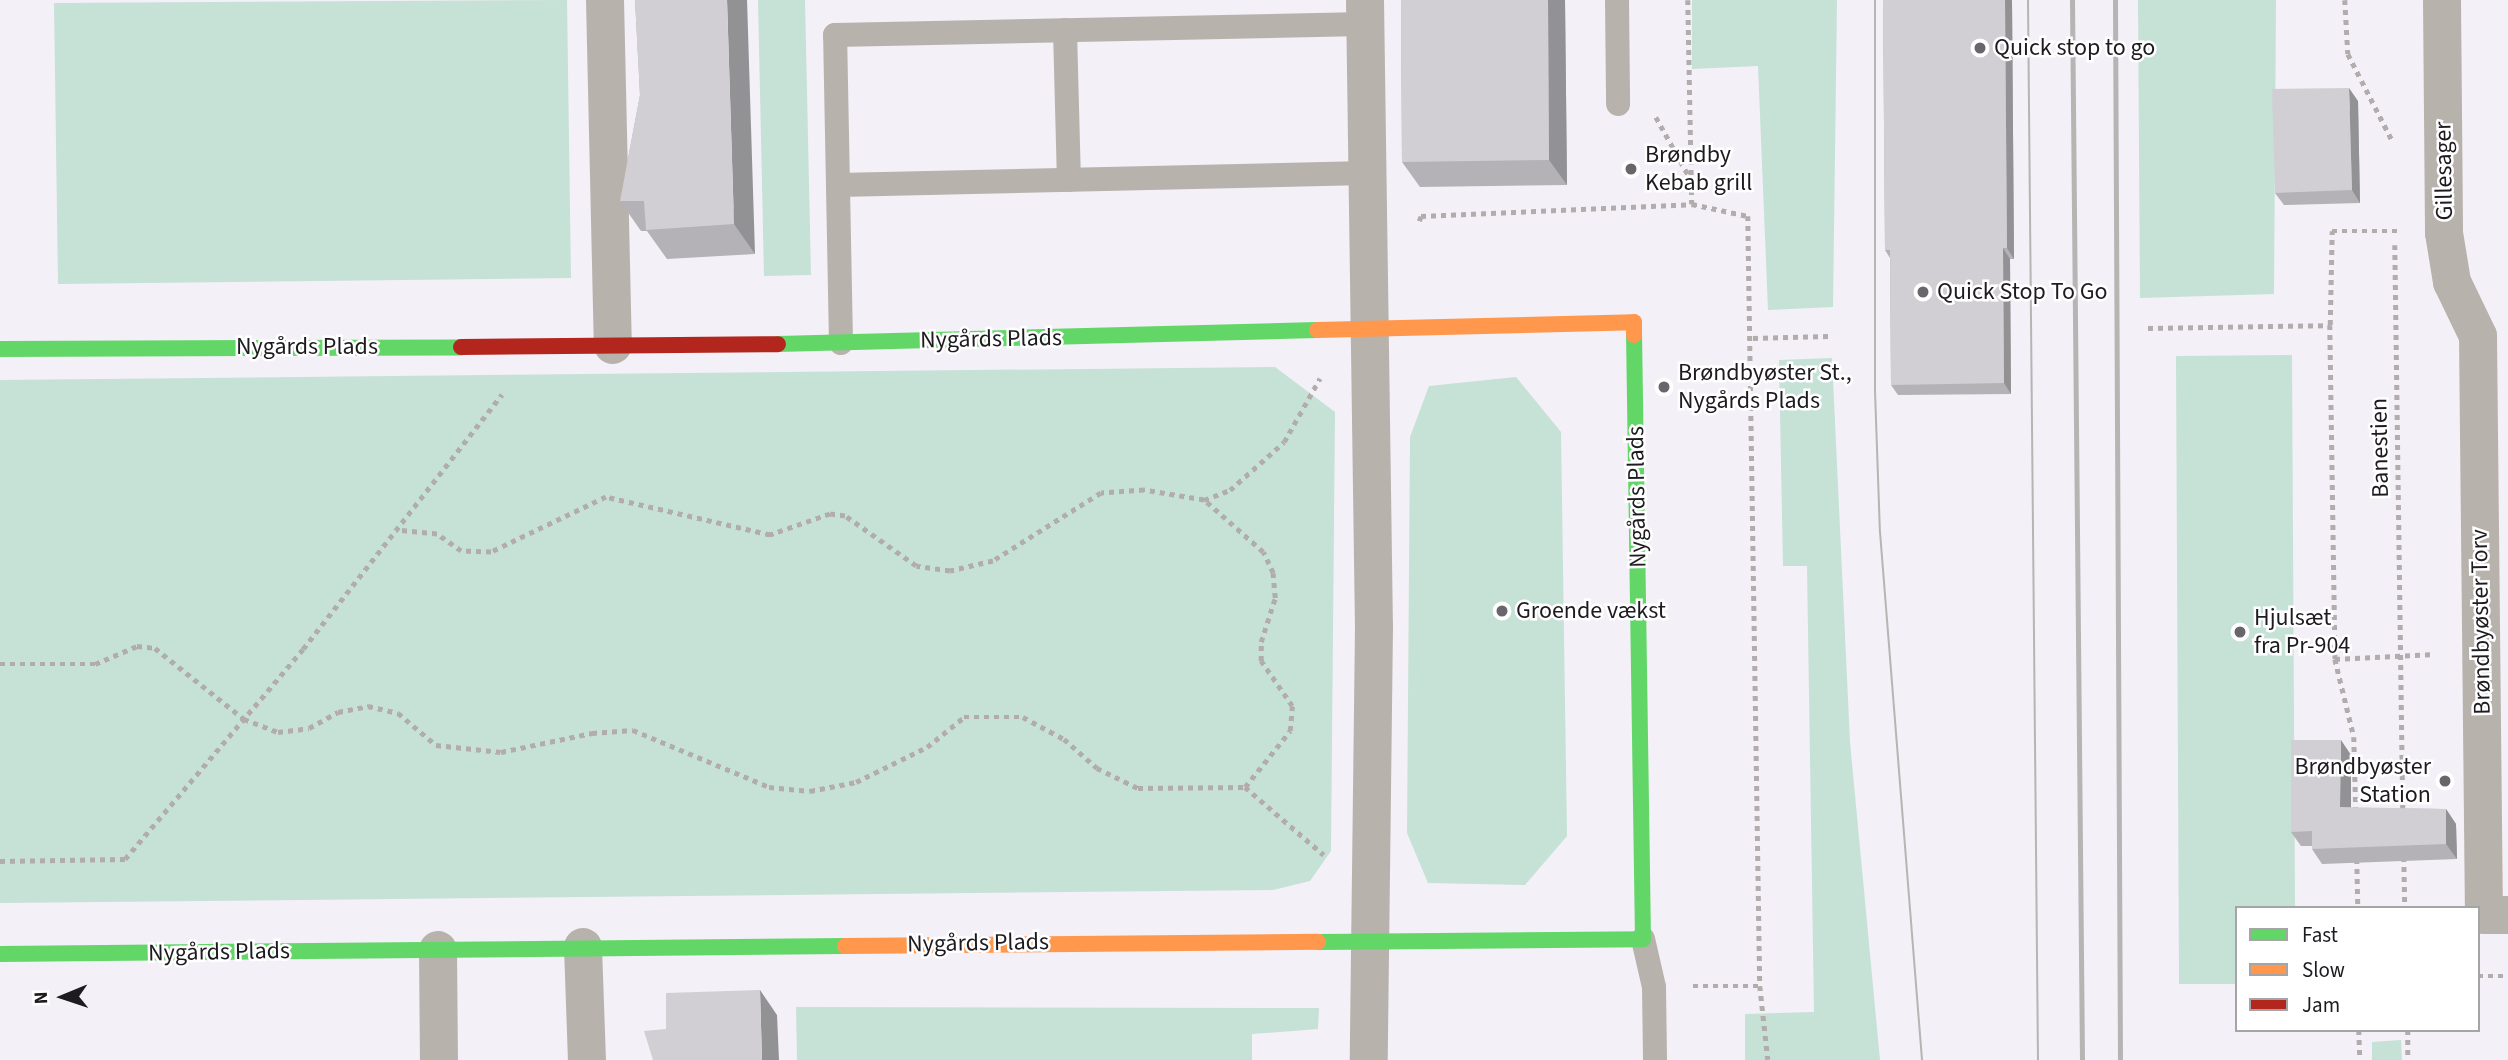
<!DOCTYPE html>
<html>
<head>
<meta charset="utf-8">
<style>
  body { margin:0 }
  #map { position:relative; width:2508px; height:1060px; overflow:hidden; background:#f3f0f7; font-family:"Source Sans 3",sans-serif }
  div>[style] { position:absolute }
  .green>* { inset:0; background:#c6e1d6 }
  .path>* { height:4.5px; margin-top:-2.25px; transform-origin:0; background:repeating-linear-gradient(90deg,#b2adac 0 5px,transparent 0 10px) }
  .lane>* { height:24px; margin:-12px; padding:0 12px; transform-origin:12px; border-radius:12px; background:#b8b2ad }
  .street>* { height:38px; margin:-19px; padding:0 19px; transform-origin:19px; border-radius:19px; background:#b8b2ad }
  .fast>* { height:16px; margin:-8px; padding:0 8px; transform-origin:8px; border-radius:8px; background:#63d668 }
  .slow>* { height:16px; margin:-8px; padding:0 8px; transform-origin:8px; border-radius:8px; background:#ff974d }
  .jam>* { height:16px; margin:-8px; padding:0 8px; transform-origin:8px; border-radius:8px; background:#b3261e }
  .tram>* { height:2px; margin:-1px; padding:0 1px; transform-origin:1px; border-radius:1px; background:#b7b4b4 }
  .rail>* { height:5px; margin:-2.5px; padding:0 2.5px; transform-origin:2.5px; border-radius:2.5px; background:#b7b4b4 }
  .wall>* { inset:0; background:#b4b2b6 }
  .shaded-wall>* { inset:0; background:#929194 }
  .building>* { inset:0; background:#d1cfd4 }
  .dots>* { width:19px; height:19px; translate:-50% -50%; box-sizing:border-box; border:4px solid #fff; border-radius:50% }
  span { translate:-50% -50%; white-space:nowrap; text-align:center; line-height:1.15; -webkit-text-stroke:5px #fff; paint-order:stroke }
  .poi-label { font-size:24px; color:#1e1b20 }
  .left { translate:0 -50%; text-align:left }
  .right { translate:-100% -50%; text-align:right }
  .street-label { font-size:24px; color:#1e1b20 }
  .legend { position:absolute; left:2235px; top:906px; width:245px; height:126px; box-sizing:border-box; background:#fff; border:2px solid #a5a4a6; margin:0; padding:9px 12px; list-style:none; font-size:21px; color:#1e1b20 }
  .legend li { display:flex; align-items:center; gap:14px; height:35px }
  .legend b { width:35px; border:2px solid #a5a4a6 }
  .north { position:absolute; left:28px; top:962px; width:70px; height:70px; -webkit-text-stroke:5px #fff; paint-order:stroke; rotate:268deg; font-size:19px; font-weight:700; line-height:28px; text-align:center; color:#1e1b20 }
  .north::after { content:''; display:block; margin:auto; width:24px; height:32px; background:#1e1b20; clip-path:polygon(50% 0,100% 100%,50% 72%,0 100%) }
</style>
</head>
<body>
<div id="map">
  <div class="green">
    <i style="clip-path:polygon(567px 0,571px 278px,58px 284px,54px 3px)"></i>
    <i style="clip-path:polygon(758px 0,805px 0,811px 275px,764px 276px)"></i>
    <i style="clip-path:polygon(1692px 0,1837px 0,1833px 307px,1768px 310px,1758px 66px,1692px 69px)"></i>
    <i style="clip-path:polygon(2138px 0,2276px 0,2274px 294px,2140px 298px)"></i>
    <i style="clip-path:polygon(2292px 355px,2295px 908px,2237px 908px,2237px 984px,2179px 984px,2176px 356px)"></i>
    <i style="clip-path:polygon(1832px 358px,1850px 742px,1880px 1060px,1745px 1060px,1745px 1014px,1814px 1012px,1807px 566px,1783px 566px,1779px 360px)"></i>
    <i style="clip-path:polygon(1275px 367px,1335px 412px,1331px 851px,1310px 881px,1273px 890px,0 903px,0 380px)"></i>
    <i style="clip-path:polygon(1516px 377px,1561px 432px,1567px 836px,1525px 885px,1428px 883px,1407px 833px,1410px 437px,1429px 386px)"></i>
    <i style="clip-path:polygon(796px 1007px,1319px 1008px,1318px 1029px,1252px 1034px,1252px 1060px,797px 1060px)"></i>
    <i style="clip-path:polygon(2401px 1040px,2402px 1060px,2372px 1060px,2372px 1042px)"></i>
  </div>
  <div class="path">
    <i style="left:1688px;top:0;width:204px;rotate:88.9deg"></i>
    <i style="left:2345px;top:0;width:54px;rotate:86.8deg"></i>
    <i style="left:2348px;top:54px;width:99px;rotate:62.9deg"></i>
    <i style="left:1656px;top:117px;width:72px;rotate:60.9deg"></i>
    <i style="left:1419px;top:221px;width:5px;rotate:-68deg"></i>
    <i style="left:1421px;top:216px;width:271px;rotate:-2.5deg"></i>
    <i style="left:1692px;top:204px;width:57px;rotate:12.1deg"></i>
    <i style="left:1748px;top:216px;width:770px;rotate:89.11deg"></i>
    <i style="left:1760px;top:986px;width:74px;rotate:83.8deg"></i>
    <i style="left:2395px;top:245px;width:569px;rotate:89.19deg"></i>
    <i style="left:2330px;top:325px;width:94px;rotate:-88.8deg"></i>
    <i style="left:2332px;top:231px;width:66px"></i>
    <i style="left:2148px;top:328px;width:182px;rotate:-0.9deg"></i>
    <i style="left:2330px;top:325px;width:334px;rotate:89.1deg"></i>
    <i style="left:2335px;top:659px;width:80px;rotate:76.3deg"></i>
    <i style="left:2354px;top:737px;width:75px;rotate:88.5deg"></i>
    <i style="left:1753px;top:338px;width:77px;rotate:-1.5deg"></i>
    <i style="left:1204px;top:500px;width:28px;rotate:-21deg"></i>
    <i style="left:1230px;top:490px;width:72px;rotate:-41.6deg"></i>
    <i style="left:1284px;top:442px;width:73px;rotate:-60.6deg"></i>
    <i style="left:2335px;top:659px;width:100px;rotate:-2.9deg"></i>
    <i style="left:0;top:664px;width:95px"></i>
    <i style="left:95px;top:664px;width:46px;rotate:-23.2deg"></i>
    <i style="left:137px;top:646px;width:18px;rotate:6deg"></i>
    <i style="left:155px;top:648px;width:114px;rotate:38.6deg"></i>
    <i style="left:244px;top:719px;width:36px;rotate:21deg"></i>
    <i style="left:278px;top:732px;width:31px;rotate:-7deg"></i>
    <i style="left:309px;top:728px;width:33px;rotate:-29deg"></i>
    <i style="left:338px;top:712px;width:31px;rotate:-11deg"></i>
    <i style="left:368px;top:706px;width:31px;rotate:13deg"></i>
    <i style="left:398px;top:713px;width:50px;rotate:40.1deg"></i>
    <i style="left:436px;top:745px;width:65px;rotate:6.1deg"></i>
    <i style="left:501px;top:752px;width:93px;rotate:-11.8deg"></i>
    <i style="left:592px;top:733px;width:41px;rotate:-4.2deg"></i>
    <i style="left:633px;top:730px;width:147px;rotate:22.7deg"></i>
    <i style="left:769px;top:787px;width:41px;rotate:5.6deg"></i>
    <i style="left:810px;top:791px;width:47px;rotate:-11.1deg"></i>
    <i style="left:856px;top:782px;width:79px;rotate:-26.2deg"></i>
    <i style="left:927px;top:747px;width:48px;rotate:-39deg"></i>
    <i style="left:964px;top:717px;width:59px"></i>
    <i style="left:1023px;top:717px;width:47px;rotate:28.2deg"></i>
    <i style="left:1064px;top:739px;width:44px;rotate:41.3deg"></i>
    <i style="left:1097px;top:768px;width:46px;rotate:26deg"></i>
    <i style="left:1138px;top:788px;width:107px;rotate:-0.5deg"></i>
    <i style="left:1245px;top:787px;width:72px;rotate:-51.2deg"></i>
    <i style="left:1290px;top:731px;width:25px;rotate:-85deg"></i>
    <i style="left:1292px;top:706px;width:55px;rotate:-124.6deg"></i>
    <i style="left:1261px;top:661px;width:19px;rotate:-90deg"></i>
    <i style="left:1261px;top:642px;width:46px;rotate:-72.3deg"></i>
    <i style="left:1275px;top:598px;width:25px;rotate:-95deg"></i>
    <i style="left:1273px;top:573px;width:23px;rotate:-115deg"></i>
    <i style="left:1263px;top:552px;width:79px;rotate:-138.6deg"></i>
    <i style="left:1204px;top:500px;width:61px;rotate:-170.5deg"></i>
    <i style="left:1144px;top:490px;width:43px;rotate:176deg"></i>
    <i style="left:1101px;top:493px;width:128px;rotate:147.8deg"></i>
    <i style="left:993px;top:561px;width:44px;rotate:166.9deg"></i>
    <i style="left:950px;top:571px;width:34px;rotate:-172deg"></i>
    <i style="left:916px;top:566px;width:87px;rotate:-144.8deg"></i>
    <i style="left:845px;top:516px;width:15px;rotate:-172deg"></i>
    <i style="left:830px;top:514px;width:64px;rotate:160.7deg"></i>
    <i style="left:770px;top:535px;width:168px;rotate:-167deg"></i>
    <i style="left:606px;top:497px;width:127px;rotate:154.4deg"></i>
    <i style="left:491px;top:552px;width:30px;rotate:-178deg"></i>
    <i style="left:461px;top:551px;width:29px;rotate:-145deg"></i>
    <i style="left:437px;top:534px;width:41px;rotate:-174.4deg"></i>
    <i style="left:1245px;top:787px;width:104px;rotate:40.7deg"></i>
    <i style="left:2404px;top:857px;width:51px;rotate:88.9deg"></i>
    <i style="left:2357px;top:859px;width:49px;rotate:88.8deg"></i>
    <i style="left:0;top:861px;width:125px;rotate:-0.9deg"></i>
    <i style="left:125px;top:859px;width:275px;rotate:-49.7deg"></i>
    <i style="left:303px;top:649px;width:323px;rotate:-52deg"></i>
    <i style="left:2478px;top:976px;width:30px"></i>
    <i style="left:1693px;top:986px;width:67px"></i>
    <i style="left:2359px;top:1030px;width:30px;rotate:88deg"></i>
    <i style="left:2408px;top:1030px;width:30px;rotate:90deg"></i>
  </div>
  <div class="lane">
    <i style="left:1617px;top:0;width:104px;rotate:89.4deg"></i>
    <i style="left:1065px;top:30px;width:150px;rotate:88.5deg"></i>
    <i style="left:838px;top:185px;width:528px;rotate:-1.3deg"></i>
    <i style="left:841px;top:343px;width:308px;rotate:-91.1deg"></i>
    <i style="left:835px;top:35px;width:529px;rotate:-1.19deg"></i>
    <i style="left:1643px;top:939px;width:49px;rotate:77.1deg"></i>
    <i style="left:1654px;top:987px;width:73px;rotate:89.2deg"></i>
  </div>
  <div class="street">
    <i style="left:605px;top:0;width:345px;rotate:88.7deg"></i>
    <i style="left:1365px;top:0;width:627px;rotate:89.18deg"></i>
    <i style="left:1374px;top:627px;width:433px;rotate:90.7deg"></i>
    <i style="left:2442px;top:0;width:233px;rotate:89.5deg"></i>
    <i style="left:2444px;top:233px;width:50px;rotate:80.7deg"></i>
    <i style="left:2452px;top:282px;width:60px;rotate:64.3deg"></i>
    <i style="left:2478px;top:336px;width:579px;rotate:89.41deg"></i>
    <i style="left:2484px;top:915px;width:24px"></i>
    <i style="left:583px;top:947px;width:113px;rotate:88deg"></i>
    <i style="left:438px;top:950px;width:110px;rotate:89.5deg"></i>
  </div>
  <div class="fast">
    <i style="left:778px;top:344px;width:539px;rotate:-1.49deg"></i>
    <i style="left:0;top:349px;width:461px;rotate:-0.2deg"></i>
    <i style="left:1318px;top:942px;width:325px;rotate:-0.5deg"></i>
    <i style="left:1643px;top:939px;width:604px;rotate:-90.85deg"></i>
    <i style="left:0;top:954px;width:845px;rotate:-0.54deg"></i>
  </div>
  <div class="slow">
    <i style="left:1317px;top:330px;width:317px;rotate:-1.4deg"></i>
    <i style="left:1634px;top:322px;width:13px;rotate:90deg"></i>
    <i style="left:845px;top:946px;width:473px;rotate:-0.5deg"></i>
  </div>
  <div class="jam">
    <i style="left:461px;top:347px;width:317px;rotate:-0.5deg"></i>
  </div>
  <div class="tram">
    <i style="left:1875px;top:0;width:391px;rotate:90deg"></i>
    <i style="left:1875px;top:391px;width:141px;rotate:88deg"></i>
    <i style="left:1880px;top:532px;width:530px;rotate:85.45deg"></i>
    <i style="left:2028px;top:0;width:1060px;rotate:89.46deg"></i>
  </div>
  <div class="rail">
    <i style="left:2072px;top:0;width:1060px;rotate:89.46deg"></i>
    <i style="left:2115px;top:0;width:1060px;rotate:89.73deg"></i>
  </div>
  <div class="wall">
    <i style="clip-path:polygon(635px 0,755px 254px,667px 259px,647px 231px,641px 231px,620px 201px,640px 95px)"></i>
    <i style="clip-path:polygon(1401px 0,1565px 0,1567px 185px,1420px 187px,1402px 162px)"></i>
    <i style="clip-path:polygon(1883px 0,2012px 0,2014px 259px,2010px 259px,2011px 394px,1898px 395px,1891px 385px,1890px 258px,1885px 250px)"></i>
    <i style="clip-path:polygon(2358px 101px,2360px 203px,2284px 205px,2275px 193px)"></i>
    <i style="clip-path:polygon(2351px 755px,2351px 808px,2446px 809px,2456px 824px,2457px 859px,2322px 864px,2312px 849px,2312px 846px,2301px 846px,2291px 832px)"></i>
  </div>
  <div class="shaded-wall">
    <i style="clip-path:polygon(727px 0,747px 0,755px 254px,734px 224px)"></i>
    <i style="clip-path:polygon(1548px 0,1565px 0,1567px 185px,1549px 160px)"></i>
    <i style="clip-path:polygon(2005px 0,2012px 0,2014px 259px,2007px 248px)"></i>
    <i style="clip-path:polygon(2349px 88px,2358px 101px,2360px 203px,2352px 190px)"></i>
    <i style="clip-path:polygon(2003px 248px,2010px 259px,2011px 394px,2004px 383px)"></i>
    <i style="clip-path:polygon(2341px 740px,2351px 755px,2351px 822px,2340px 807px)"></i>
    <i style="clip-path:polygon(2446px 809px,2456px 824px,2457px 859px,2446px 844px)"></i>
    <i style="clip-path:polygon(760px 990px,777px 1015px,779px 1060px,762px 1060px)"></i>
  </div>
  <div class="building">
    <i style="clip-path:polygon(635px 0,727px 0,734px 224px,646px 230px,644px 201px,620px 201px,640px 95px)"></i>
    <i style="clip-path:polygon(1401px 0,1548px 0,1549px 160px,1402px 162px)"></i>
    <i style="clip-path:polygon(1883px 0,2005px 0,2007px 248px,2003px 248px,2004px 383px,1891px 385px,1890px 250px,1885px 250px)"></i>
    <i style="clip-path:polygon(2349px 88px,2352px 190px,2275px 193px,2272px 89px)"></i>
    <i style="clip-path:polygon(2291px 740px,2341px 740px,2340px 807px,2446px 809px,2446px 844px,2312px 849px,2312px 831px,2291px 832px)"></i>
    <i style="clip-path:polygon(760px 990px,762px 1060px,653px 1060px,644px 1031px,666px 1029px,666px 993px)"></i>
  </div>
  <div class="dots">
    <i style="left:1980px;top:48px;background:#69666b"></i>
    <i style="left:1631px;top:169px;background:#69666b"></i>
    <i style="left:1923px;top:292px;background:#69666b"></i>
    <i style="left:1664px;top:387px;background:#69666b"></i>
    <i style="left:1502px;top:611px;background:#69666b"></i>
    <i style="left:2240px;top:632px;background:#69666b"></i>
    <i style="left:2445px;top:781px;background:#69666b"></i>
  </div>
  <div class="poi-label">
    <span class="left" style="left:1994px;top:48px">Quick stop to go</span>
    <span class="left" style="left:1645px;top:169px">Brøndby<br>Kebab grill</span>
    <span class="left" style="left:1937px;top:292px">Quick Stop To Go</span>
    <span class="left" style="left:1678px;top:387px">Brøndbyøster St.,<br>Nygårds Plads</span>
    <span class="left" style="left:1516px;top:611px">Groende vækst</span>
    <span class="left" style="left:2254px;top:632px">Hjulsæt<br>fra Pr-904</span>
    <span class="right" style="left:2431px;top:781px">Brøndbyøster<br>Station</span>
  </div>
  <div class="street-label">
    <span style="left:2444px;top:171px;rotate:-91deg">Gillesager</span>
    <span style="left:991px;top:339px;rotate:-1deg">Nygårds Plads</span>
    <span style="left:307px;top:347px">Nygårds Plads</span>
    <span style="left:2380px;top:448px;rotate:-91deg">Banestien</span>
    <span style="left:1637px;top:497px;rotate:-91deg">Nygårds Plads</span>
    <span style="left:2481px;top:622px;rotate:-91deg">Brøndbyøster Torv</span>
    <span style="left:978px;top:943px;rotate:-1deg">Nygårds Plads</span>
    <span style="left:219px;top:952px;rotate:-1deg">Nygårds Plads</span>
  </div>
  <ul class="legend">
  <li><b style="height:9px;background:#63d668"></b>Fast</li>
  <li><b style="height:9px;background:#ff974d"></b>Slow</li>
  <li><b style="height:9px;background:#b3261e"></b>Jam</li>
  </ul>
  <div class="north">N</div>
</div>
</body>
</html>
